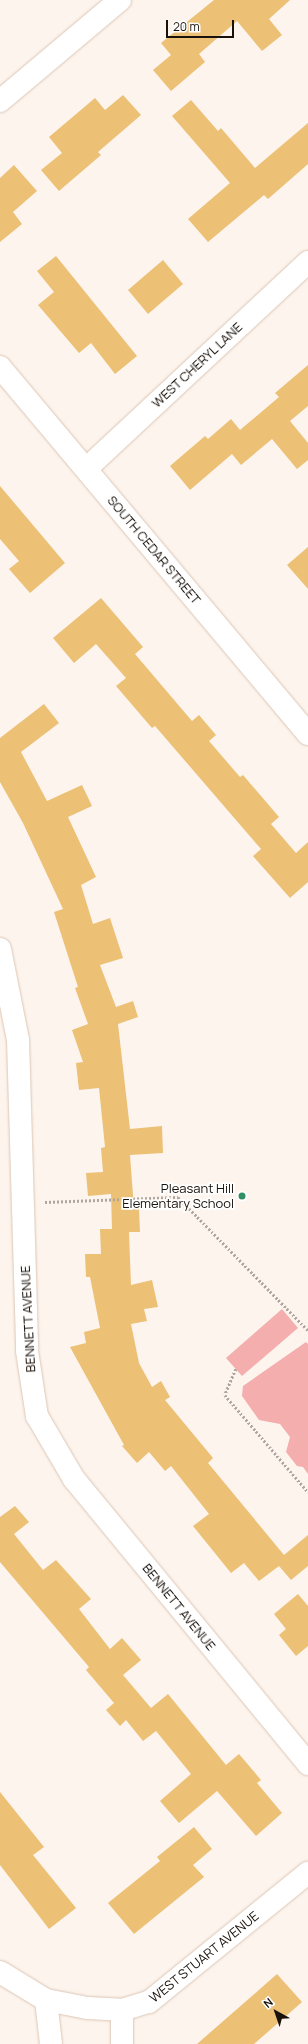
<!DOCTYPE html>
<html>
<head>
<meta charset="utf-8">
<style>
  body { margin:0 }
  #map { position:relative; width:308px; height:2044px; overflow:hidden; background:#fdf4ed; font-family:Manrope,sans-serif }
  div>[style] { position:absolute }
  .green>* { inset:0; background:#f4aead }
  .building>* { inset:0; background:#ecc075 }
  .path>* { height:2.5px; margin-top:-1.25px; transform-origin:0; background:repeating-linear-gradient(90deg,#aea69f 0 2px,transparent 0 4px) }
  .roads { filter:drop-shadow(0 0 1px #dcc6b5) drop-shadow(0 0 1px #dcc6b5) }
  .street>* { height:22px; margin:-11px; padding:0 11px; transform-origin:11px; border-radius:11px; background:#fff }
  .secondary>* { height:22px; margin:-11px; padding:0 11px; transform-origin:11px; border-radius:11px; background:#fff }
  .dots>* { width:11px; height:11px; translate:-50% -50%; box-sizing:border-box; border:2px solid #fff; border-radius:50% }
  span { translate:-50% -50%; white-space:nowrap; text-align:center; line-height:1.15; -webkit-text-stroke:3.5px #fff; paint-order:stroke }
  .street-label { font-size:13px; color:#19110b }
  .poi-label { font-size:13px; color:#19110b }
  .right { translate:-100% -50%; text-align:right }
  .north { position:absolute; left:256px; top:1992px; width:40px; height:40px; -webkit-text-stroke:3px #fff; paint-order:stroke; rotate:320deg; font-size:11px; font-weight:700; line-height:16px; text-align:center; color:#19110b }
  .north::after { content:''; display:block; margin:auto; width:14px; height:18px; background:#19110b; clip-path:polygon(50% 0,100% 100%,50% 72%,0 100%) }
  .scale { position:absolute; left:166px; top:20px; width:68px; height:18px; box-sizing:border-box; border:2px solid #19110b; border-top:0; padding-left:5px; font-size:12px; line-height:14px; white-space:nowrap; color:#19110b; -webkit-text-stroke:3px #fff; paint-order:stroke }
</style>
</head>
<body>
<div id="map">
  <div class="green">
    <i style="clip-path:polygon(282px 1309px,298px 1328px,242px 1376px,226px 1358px)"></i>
    <i style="clip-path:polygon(306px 1342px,308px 1344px,308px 1474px,303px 1467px,297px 1466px,286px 1452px,290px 1437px,280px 1424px,259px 1420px,242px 1396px,243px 1386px)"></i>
  </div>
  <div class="building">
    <i style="clip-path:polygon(214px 0,290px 0,269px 19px,282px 35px,262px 51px,237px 21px,199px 54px,205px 62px,171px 91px,153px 70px,171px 55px,161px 43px)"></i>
    <i style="clip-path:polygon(123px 95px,141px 115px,98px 152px,101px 155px,59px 191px,41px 170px,62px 153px,49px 137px,95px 98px,105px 110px)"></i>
    <i style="clip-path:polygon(191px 100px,218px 131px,221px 128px,255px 168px,308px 123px,308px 164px,268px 199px,264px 195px,208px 242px,188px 219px,230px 183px,172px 116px)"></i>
    <i style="clip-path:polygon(14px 165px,37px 191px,13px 212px,22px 224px,0 242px,0 178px)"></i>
    <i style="clip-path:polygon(56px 256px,137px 356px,115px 374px,91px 343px,79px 353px,38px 305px,54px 292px,37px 271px)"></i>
    <i style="clip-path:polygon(163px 260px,183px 284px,148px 314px,128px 290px)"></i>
    <i style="clip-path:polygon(308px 365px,308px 406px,290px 421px,308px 443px,308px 460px,297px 469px,272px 439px,241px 465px,232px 454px,190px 490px,170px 466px,205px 436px,208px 439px,231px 419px,240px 430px,279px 397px,275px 393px)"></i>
    <i style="clip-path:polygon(0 486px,65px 563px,30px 593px,9px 569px,19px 561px,0 539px)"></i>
    <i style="clip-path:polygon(308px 547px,308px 589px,287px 565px)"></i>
    <i style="clip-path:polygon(101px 598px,143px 647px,135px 654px,192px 721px,199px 715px,216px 735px,209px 741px,240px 777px,243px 775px,279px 817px,271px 824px,296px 853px,308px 842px,308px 882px,290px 898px,253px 856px,261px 849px,155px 726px,152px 728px,116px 686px,126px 678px,96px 644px,74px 663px,53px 638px)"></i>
    <i style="clip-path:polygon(44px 704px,59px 723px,21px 752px,47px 801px,82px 785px,92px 806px,68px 817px,96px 877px,81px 885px,93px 924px,110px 918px,123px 958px,100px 965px,116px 1007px,133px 1001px,138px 1017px,118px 1024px,130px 1129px,162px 1126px,163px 1153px,130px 1155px,134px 1209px,139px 1209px,140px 1232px,129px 1232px,131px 1285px,152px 1280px,158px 1307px,144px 1309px,147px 1321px,131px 1324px,139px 1363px,152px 1387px,161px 1381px,170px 1397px,165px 1400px,213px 1458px,208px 1463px,284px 1555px,308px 1535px,308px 1566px,291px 1580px,279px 1566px,259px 1581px,244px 1563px,231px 1573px,193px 1526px,209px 1514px,171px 1466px,165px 1471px,149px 1452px,137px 1463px,122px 1446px,124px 1445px,70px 1347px,86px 1343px,84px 1332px,100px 1328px,90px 1277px,86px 1277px,85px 1254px,101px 1254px,100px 1229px,112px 1229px,111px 1194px,88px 1196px,86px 1173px,103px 1172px,101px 1148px,105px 1147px,99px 1088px,79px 1090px,76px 1063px,83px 1062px,72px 1030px,88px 1024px,75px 988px,78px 987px,54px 912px,63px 909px,23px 823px,0 782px,0 738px)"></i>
    <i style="clip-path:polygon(15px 1506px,29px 1522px,14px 1534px,43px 1570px,56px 1560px,91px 1599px,79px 1609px,110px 1649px,122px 1638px,141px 1660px,123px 1675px,151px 1708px,168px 1694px,226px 1765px,239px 1754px,261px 1780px,257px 1783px,282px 1813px,256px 1836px,217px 1791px,179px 1823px,160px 1801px,191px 1774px,156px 1731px,143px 1741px,126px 1720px,120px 1726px,106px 1710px,114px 1703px,86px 1670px,89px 1667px,0 1562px,0 1517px)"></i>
    <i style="clip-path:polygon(298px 1594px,308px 1606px,308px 1646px,296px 1656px,279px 1635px,286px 1629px,274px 1614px)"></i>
    <i style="clip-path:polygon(0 1792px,44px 1847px,33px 1855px,76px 1908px,49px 1929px,0 1865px)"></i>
    <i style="clip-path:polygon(194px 1827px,212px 1849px,193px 1865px,204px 1877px,134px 1934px,108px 1903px,160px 1861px,157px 1857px)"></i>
    <i style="clip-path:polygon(277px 1974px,302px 2002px,254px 2044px,197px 2044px)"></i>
  </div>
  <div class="path">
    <i style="left:45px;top:1202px;width:133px;rotate:-2.2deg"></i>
    <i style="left:178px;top:1197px;width:186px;rotate:45.7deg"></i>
    <i style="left:236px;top:1369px;width:28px;rotate:113deg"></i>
    <i style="left:225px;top:1395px;width:128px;rotate:49.4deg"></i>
  </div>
  <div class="roads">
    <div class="street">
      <i style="left:0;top:101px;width:157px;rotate:-40.1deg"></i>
      <i style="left:86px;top:469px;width:304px;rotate:-43deg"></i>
      <i style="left:0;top:949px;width:93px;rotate:78.8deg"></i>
      <i style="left:18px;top:1040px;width:311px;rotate:88.3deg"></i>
      <i style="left:27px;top:1351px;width:66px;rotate:81.3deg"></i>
      <i style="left:37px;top:1416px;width:73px;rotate:59.6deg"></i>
      <i style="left:74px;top:1479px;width:369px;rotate:50.6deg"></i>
      <i style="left:0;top:1972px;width:54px;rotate:31.3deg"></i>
      <i style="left:46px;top:2000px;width:42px;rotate:11deg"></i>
      <i style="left:87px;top:2008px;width:35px;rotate:3deg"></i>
      <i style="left:122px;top:2010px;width:28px;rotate:-17deg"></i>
      <i style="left:149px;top:2002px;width:205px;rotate:-39.1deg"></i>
      <i style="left:46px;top:2000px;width:44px;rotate:83.5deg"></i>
      <i style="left:122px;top:2044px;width:34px;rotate:-90deg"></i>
    </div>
    <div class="secondary">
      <i style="left:0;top:367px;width:479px;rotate:50deg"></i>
    </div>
  </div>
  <div class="dots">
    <i style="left:242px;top:1196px;background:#318f66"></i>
  </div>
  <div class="street-label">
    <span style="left:197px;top:365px;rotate:-43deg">WEST CHERYL LANE</span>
    <span style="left:154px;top:550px;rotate:50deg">SOUTH CEDAR STREET</span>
    <span style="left:28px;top:1319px;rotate:-93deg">BENNETT AVENUE</span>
    <span style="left:179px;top:1607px;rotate:51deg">BENNETT AVENUE</span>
    <span style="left:204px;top:1957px;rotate:-39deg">WEST STUART AVENUE</span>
  </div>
  <div class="poi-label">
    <span class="right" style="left:234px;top:1196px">Pleasant Hill<br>Elementary School</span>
  </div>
  <div class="north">N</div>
  <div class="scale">20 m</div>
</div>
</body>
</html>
